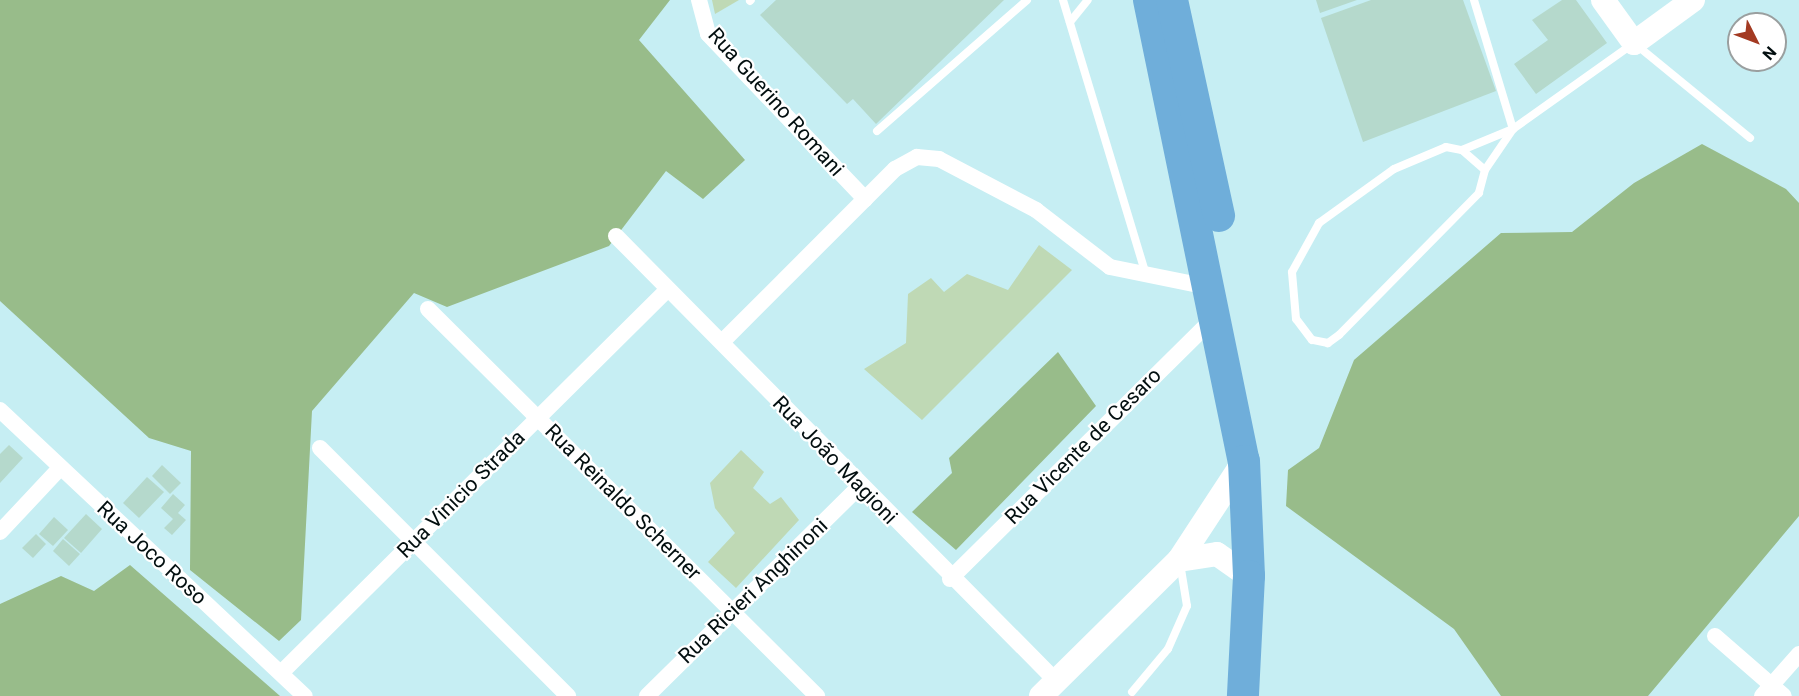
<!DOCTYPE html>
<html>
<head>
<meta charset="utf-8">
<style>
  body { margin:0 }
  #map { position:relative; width:1799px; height:696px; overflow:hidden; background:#c6eef3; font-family:Roboto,sans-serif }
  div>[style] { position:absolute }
  .green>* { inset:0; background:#bfd9b5 }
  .forest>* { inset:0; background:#98bc8a }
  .building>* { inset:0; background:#b5d9cc }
  .lane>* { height:8px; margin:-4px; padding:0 4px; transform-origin:4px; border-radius:4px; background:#fff }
  .street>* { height:16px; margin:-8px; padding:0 8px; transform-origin:8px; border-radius:8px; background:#fff }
  .secondary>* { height:24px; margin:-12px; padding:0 12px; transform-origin:12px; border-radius:12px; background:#fff }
  .highway>* { height:32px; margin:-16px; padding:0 16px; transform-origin:16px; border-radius:16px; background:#6faeda }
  span { translate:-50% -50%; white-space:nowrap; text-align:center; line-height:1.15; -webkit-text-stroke:4.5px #fff; paint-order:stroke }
  .street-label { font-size:21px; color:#020e0f }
  .north { position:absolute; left:1727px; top:12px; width:60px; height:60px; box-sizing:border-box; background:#fff; border:2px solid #9a9f9f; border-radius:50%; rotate:132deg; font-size:16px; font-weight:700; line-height:24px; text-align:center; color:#020e0f }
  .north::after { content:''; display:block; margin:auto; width:21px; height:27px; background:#a33a22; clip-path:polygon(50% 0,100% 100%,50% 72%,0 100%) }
</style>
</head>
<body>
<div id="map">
  <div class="green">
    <i style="clip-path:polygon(712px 0,739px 0,715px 14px)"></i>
    <i style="clip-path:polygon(1039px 245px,1072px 270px,922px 420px,864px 369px,906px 343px,908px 294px,931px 278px,944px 292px,967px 274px,1008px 290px)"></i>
    <i style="clip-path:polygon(741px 450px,764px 472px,753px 488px,770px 504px,781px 497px,799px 520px,736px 588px,708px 562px,735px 533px,715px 508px,710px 483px)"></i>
  </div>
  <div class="forest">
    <i style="clip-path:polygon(0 0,670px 0,639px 40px,745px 160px,703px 199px,666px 171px,609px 246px,447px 307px,414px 293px,312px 411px,301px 620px,279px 641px,190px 570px,191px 451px,149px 438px,0 301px)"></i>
    <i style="clip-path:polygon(1702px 144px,1786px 189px,1799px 203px,1799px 516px,1648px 696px,1501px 696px,1454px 629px,1286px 506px,1288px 470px,1319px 448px,1354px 360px,1501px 233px,1572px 232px,1634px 183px)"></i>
    <i style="clip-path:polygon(1058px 352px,1096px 406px,956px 550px,912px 512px,952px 473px,949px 458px)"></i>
    <i style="clip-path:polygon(130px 565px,280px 696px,0 696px,0 604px,61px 576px,94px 591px)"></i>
  </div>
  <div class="building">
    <i style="clip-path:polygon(776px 0,1004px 0,876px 124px,853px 99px,847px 104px,760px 15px)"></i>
    <i style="clip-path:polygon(1316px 0,1357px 0,1320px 13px)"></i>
    <i style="clip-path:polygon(1371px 0,1463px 0,1496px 91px,1363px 142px,1321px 18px)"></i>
    <i style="clip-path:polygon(1562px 0,1576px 0,1607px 43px,1536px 94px,1514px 64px,1548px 40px,1532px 20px)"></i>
    <i style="clip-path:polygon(9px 445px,23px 458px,0 483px,0 454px)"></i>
    <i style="clip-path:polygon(162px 465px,181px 483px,170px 494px,152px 476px)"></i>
    <i style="clip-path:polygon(147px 477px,164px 492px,139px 518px,123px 503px)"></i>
    <i style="clip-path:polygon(173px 494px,185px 505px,178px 513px,186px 520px,172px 535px,164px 528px,173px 519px,161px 508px)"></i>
    <i style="clip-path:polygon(86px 514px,102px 529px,81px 553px,64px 538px)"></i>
    <i style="clip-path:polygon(54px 517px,68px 530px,53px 546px,39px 534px)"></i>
    <i style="clip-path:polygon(36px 534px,46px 544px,33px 558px,22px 548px)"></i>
    <i style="clip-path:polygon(63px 539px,80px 554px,69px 566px,53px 551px)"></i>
  </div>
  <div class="lane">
    <i style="left:1063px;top:0;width:287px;rotate:73.2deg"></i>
    <i style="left:1474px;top:0;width:135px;rotate:73.2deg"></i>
    <i style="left:1513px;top:129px;width:148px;rotate:-35.4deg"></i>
    <i style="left:1634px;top:43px;width:150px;rotate:39.3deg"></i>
    <i style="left:750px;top:1px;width:1px;rotate:-45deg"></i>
    <i style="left:1070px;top:22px;width:28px;rotate:-51deg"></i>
    <i style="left:877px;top:131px;width:199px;rotate:-41.1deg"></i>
    <i style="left:1462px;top:150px;width:55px;rotate:-22.4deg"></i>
    <i style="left:1513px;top:129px;width:50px;rotate:124.3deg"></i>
    <i style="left:1485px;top:170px;width:24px;rotate:105deg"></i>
    <i style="left:1479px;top:193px;width:199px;rotate:134.6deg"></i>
    <i style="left:1339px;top:335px;width:14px;rotate:144deg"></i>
    <i style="left:1328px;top:343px;width:16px;rotate:-169deg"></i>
    <i style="left:1312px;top:340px;width:26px;rotate:-127deg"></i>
    <i style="left:1296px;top:319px;width:47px;rotate:-94.9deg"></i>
    <i style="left:1292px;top:272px;width:56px;rotate:-61.1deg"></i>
    <i style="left:1319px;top:223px;width:92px;rotate:-35.8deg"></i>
    <i style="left:1394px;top:169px;width:56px;rotate:-22.9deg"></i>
    <i style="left:1446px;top:147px;width:16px;rotate:11deg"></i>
    <i style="left:1462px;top:150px;width:30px;rotate:41deg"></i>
    <i style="left:1132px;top:692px;width:56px;rotate:-50.1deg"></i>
    <i style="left:1168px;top:649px;width:47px;rotate:-66.2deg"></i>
    <i style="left:1187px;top:606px;width:44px;rotate:-99.2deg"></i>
  </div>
  <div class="street">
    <i style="left:699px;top:0;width:35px;rotate:75deg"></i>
    <i style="left:708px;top:34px;width:228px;rotate:46.4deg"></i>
    <i style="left:616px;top:236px;width:626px;rotate:45.32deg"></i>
    <i style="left:428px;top:309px;width:549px;rotate:44.85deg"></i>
    <i style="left:722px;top:342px;width:245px;rotate:-45deg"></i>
    <i style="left:895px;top:169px;width:25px;rotate:-29deg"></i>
    <i style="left:917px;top:157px;width:22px;rotate:5deg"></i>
    <i style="left:939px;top:159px;width:110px;rotate:27.7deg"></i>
    <i style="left:1036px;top:210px;width:93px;rotate:37.6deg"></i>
    <i style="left:1110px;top:267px;width:105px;rotate:11.5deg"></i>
    <i style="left:0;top:410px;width:418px;rotate:43.2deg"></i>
    <i style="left:320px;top:448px;width:351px;rotate:45deg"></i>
    <i style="left:0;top:532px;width:88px;rotate:-46.8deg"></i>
    <i style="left:950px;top:579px;width:375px;rotate:-44.7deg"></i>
    <i style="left:1715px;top:636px;width:91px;rotate:41deg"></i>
    <i style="left:281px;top:673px;width:544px;rotate:-44.78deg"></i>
    <i style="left:647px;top:696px;width:299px;rotate:-44.6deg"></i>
    <i style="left:1762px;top:696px;width:56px;rotate:-48.6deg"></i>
  </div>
  <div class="secondary">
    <i style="left:1603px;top:0;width:53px;rotate:54.2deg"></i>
    <i style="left:1634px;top:43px;width:73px;rotate:-36.1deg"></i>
    <i style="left:1179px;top:560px;width:38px;rotate:-9deg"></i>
    <i style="left:1217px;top:554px;width:39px;rotate:35deg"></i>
    <i style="left:1041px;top:696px;width:194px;rotate:-44.6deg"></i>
    <i style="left:1179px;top:560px;width:118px;rotate:-56.7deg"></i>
  </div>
  <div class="highway">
    <i style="left:1149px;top:0;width:471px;rotate:78.4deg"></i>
    <i style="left:1244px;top:461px;width:115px;rotate:87.5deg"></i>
    <i style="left:1249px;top:576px;width:120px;rotate:92.9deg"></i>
    <i style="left:1172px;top:0;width:221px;rotate:77.7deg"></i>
  </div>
  <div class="street-label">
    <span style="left:776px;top:102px;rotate:48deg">Rua Guerino Romani</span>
    <span style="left:1083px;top:446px;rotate:-45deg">Rua Vicente de Cesaro</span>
    <span style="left:835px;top:460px;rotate:46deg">Rua João Magioni</span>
    <span style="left:461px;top:494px;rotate:-45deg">Rua Vinicio Strada</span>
    <span style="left:623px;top:502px;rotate:45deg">Rua Reinaldo Scherner</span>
    <span style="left:152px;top:553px;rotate:43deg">Rua Joco Roso</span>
    <span style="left:753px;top:591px;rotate:-44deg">Rua Ricieri Anghinoni</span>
  </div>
  <div class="north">N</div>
</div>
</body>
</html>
